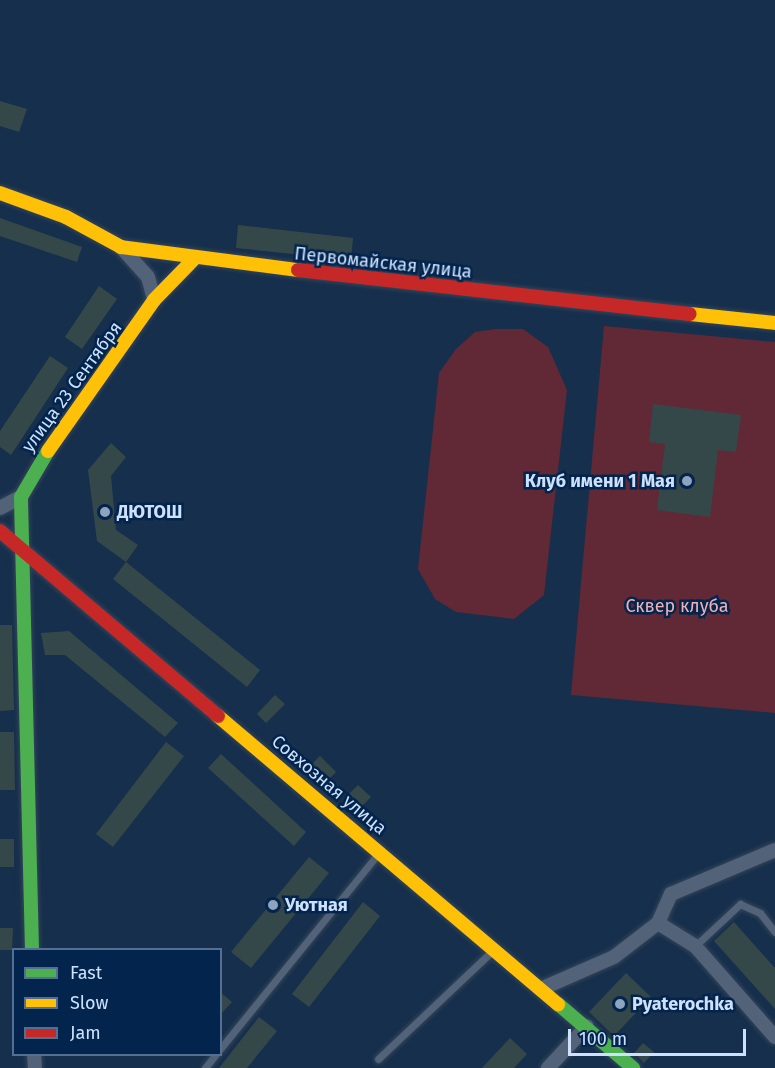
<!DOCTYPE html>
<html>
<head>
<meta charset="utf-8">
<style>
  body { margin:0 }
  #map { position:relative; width:775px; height:1068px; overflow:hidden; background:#162f4c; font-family:"Fira Sans",sans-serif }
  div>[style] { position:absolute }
  .green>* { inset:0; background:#602935 }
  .building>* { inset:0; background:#354849 }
  .roads { filter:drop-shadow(0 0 2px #344559) drop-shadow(0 0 2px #344559) }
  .lane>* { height:7px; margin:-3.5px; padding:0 3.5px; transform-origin:3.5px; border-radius:3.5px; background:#526379 }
  .street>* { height:14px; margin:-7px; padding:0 7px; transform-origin:7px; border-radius:7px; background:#526379 }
  .fast>* { height:14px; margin:-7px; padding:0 7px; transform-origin:7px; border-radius:7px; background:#4caf50 }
  .slow>* { height:14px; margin:-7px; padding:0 7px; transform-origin:7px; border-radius:7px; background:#ffc107 }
  .jam>* { height:14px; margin:-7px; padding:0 7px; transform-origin:7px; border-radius:7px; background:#c62828 }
  .dots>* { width:16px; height:16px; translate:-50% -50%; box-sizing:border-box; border:3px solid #02244d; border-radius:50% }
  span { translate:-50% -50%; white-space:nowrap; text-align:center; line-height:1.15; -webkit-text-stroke:5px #02244d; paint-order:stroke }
  .street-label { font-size:18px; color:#cde1fc }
  .poi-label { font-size:18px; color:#cde1fc; font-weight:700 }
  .right { translate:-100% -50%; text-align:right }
  .left { translate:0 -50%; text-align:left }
  .park-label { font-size:18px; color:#efb1b4 }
  .legend { position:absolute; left:12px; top:948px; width:210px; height:108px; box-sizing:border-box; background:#02244d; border:2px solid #537093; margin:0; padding:8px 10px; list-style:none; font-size:18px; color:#cde1fc }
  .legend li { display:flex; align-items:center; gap:12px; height:30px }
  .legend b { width:30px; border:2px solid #537093 }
  .scale { position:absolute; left:568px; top:1029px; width:178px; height:27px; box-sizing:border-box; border:3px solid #cde1fc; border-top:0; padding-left:8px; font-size:18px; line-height:21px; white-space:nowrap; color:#cde1fc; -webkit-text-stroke:4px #02244d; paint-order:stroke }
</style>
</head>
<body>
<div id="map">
  <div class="green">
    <i style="clip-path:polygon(604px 326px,775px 342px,775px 713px,571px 695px)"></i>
    <i style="clip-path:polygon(496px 329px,523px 329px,548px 347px,567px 390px,544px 595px,514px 619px,456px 612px,435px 599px,418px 569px,439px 373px,456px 349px,475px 332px)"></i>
  </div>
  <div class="building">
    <i style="clip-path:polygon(0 101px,27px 109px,19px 132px,0 126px)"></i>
    <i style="clip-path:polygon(0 218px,82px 247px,77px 262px,0 236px)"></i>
    <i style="clip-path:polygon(238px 225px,353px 238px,351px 260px,236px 248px)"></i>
    <i style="clip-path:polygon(99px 286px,117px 299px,82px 349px,65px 337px)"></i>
    <i style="clip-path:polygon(50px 356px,68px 368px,11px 455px,0 447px,0 431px)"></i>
    <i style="clip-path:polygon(653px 404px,741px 415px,736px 452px,718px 450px,710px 517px,657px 510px,665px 444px,649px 442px)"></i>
    <i style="clip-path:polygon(111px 443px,126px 457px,111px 476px,116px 530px,138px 545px,126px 562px,97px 541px,88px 470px)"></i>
    <i style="clip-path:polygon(126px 562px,260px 670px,247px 687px,113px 579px)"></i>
    <i style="clip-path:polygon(0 625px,12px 625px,14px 710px,0 711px)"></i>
    <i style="clip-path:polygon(69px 631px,178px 723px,165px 737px,65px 655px,45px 655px,41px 633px)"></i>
    <i style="clip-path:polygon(275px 695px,285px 704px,266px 723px,257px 714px)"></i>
    <i style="clip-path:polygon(0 732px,14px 732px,15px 790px,0 790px)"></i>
    <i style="clip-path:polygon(166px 742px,184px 756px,113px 847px,96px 834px)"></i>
    <i style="clip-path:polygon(221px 754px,306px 832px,294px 846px,208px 768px)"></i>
    <i style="clip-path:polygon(320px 756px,336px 772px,327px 781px,311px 765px)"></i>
    <i style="clip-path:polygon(358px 785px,371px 797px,358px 810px,345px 798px)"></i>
    <i style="clip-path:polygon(0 839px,14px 839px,14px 867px,0 867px)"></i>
    <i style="clip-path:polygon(309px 857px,329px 873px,251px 968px,231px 952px)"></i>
    <i style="clip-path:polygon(363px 902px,380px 916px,309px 1007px,292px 994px)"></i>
    <i style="clip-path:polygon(734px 922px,775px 968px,775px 1009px,714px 941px)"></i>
    <i style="clip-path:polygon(0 928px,13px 928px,12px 950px,0 950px)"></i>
    <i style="clip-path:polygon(626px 973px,651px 997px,614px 1036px,589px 1012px)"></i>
    <i style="clip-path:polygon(220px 992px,232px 1002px,220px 1015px)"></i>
    <i style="clip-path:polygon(259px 1017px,277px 1031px,247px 1068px,219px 1068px)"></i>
    <i style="clip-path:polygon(510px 1038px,527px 1054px,514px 1068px,482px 1068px)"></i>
    <i style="clip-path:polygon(643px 1043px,654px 1052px,644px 1063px,634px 1053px)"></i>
  </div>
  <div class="roads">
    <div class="lane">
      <i style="left:695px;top:946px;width:62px;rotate:-43deg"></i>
      <i style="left:740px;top:904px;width:22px;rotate:24deg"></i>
      <i style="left:760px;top:913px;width:24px;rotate:52deg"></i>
      <i style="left:220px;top:1049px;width:252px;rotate:-51deg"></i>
      <i style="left:378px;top:1059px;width:156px;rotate:-43.4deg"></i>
      <i style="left:205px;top:1068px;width:18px;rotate:-52deg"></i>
    </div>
    <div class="street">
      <i style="left:121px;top:247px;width:40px;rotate:48deg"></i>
      <i style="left:148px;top:277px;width:24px;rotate:75deg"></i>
      <i style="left:0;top:508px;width:24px;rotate:-28deg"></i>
      <i style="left:658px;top:923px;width:44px;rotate:31.9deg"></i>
      <i style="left:695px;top:946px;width:121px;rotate:48.7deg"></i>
      <i style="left:543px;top:988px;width:77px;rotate:-23.6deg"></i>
      <i style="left:614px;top:957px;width:56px;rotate:-37.7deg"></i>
      <i style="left:658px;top:923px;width:32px;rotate:-66deg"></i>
      <i style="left:671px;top:894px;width:113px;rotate:-22.9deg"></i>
      <i style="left:34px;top:1054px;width:14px;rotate:86deg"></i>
      <i style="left:548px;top:1068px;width:57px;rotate:-47.1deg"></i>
    </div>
    <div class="fast">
      <i style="left:32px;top:950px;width:453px;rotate:-91.4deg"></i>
      <i style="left:21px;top:497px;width:53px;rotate:-59.6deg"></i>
      <i style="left:558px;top:1004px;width:99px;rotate:40.5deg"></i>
    </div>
    <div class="slow">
      <i style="left:0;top:193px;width:70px;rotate:20deg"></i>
      <i style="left:66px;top:217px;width:63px;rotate:28.6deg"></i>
      <i style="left:121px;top:247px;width:178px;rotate:7.4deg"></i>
      <i style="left:690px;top:314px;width:85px;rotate:6deg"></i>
      <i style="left:48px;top:451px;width:184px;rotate:-54.9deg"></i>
      <i style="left:154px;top:300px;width:56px;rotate:-45.7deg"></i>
      <i style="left:218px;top:716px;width:446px;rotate:40.3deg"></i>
    </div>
    <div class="jam">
      <i style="left:298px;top:270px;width:394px;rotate:6.4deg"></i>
      <i style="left:0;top:531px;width:286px;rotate:40.3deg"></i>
    </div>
  </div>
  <div class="dots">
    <i style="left:687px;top:481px;background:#8da3be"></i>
    <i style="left:105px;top:512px;background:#8da3be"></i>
    <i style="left:273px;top:905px;background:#8da3be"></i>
    <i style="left:620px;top:1004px;background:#8da3be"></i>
  </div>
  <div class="street-label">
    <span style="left:383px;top:263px;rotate:6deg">Первомайская улица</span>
    <span style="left:72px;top:387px;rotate:-54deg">улица 23 Сентября</span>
    <span style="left:329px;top:785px;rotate:40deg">Совхозная улица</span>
  </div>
  <div class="poi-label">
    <span class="right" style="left:675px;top:481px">Клуб имени 1 Мая</span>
    <span class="left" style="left:117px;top:512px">ДЮТОШ</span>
    <span class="left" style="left:285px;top:905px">Уютная</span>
    <span class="left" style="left:632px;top:1004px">Pyaterochka</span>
  </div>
  <div class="park-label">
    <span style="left:677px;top:606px">Сквер клуба</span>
  </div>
  <ul class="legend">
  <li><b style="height:8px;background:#4caf50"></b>Fast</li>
  <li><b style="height:8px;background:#ffc107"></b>Slow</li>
  <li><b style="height:8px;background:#c62828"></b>Jam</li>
  </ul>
  <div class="scale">100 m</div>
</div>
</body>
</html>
